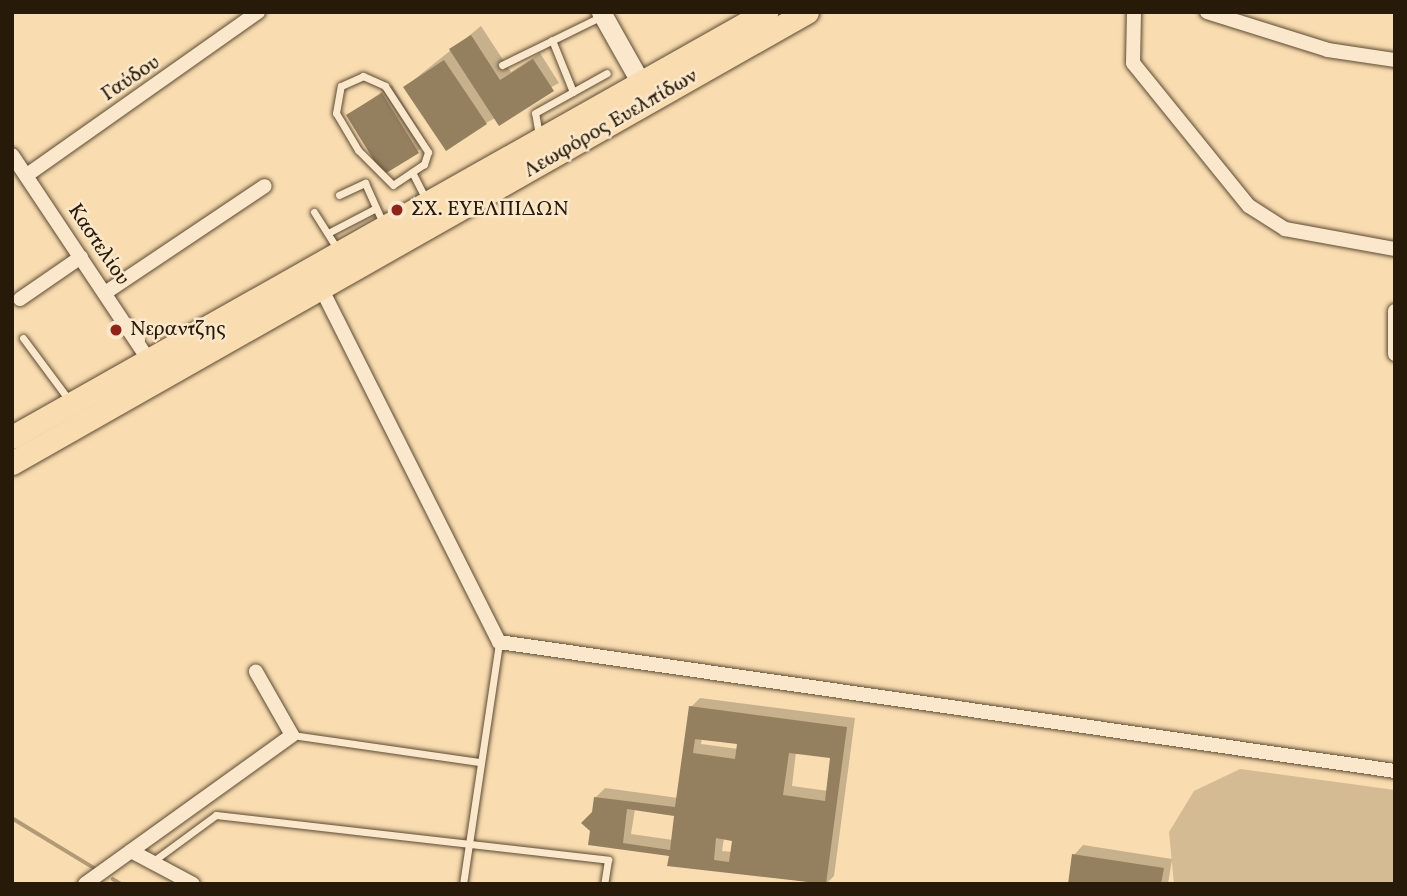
<!DOCTYPE html>
<html>
<head>
<meta charset="utf-8">
<style>
  body { margin:0 }
  #map { position:relative; width:1407px; height:896px; overflow:hidden; background:#f9dcb0; font-family:Vollkorn,serif }
  div>[style] { position:absolute }
  .green>* { inset:0; background:#d5bb93 }
  .shadow>* { inset:0; background:#0003 }
  .stream>* { height:3.5px; margin:-1.75px; padding:0 1.75px; transform-origin:1.75px; border-radius:1.75px; background:#b29a77 }
  .building>* { inset:0; background:#947f5f }
  .roads { filter:drop-shadow(0 0 2px #5c4a32) drop-shadow(0 0 2px #5c4a32) }
  .lane>* { height:7px; margin:-3.5px; padding:0 3.5px; transform-origin:3.5px; border-radius:3.5px; background:#fbe8cc }
  .street>* { height:14px; margin:-7px; padding:0 7px; transform-origin:7px; border-radius:7px; background:#fbe8cc }
  .secondary>* { height:19px; margin:-9.5px; padding:0 9.5px; transform-origin:9.5px; border-radius:9.5px; background:#fbe8cc }
  .primary>* { height:23px; margin:-11.5px; padding:0 11.5px; transform-origin:11.5px; border-radius:11.5px; background:#f9dcb0 }
  .dots>* { width:19px; height:19px; translate:-50% -50%; box-sizing:border-box; border:4px solid #fbe8cc; border-radius:50% }
  span { translate:-50% -50%; white-space:nowrap; text-align:center; line-height:1.15; -webkit-text-stroke:5px #fbe8cc; paint-order:stroke }
  .street-label { font-size:21px; color:#271a08 }
  .poi-label { font-size:21px; color:#271a08 }
  .left { translate:0 -50%; text-align:left }
  .frame { position:absolute; inset:0; border:14px solid #271a08; pointer-events:none }
</style>
</head>
<body>
<div id="map">
  <div class="green">
    <i style="clip-path:polygon(1240px 769px,1395px 790px,1395px 884px,1174px 884px,1169px 832px,1194px 791px)"></i>
  </div>
  <div class="shadow">
    <i style="clip-path:polygon(481px 26px,511px 72px,540px 53px,559px 83px,486px 123px,405px 87px)"></i>
    <i style="clip-path:polygon(392px 85px,427px 142px,418px 151px,348px 115px)"></i>
    <i style="clip-path:polygon(evenodd,700px 698px,855px 718px,834px 876px,826px 884px,669px 864px,671px 855px,590px 844px,596px 797px,605px 788px,678px 798px,691px 707px,700px 698px,702px 738px,738px 743px,738px 749px,701px 744px,702px 738px,700px 698px,796px 752px,832px 757px,828px 791px,792px 786px,796px 752px,700px 698px,635px 809px,676px 814px,673px 840px,631px 834px,635px 809px,700px 698px,724px 838px,734px 839px,732px 852px,722px 851px,724px 838px)"></i>
    <i style="clip-path:polygon(1083px 845px,1172px 859px,1168px 884px,1070px 884px,1074px 855px)"></i>
  </div>
  <div class="stream">
    <i style="left:12px;top:818px;width:98px;rotate:31.3deg"></i>
    <i style="left:113px;top:879px;width:9px;rotate:32deg"></i>
  </div>
  <div class="building">
    <i style="clip-path:polygon(471px 35px,500px 80px,533px 59px,554px 91px,499px 126px,449px 49px)"></i>
    <i style="clip-path:polygon(444px 60px,487px 124px,446px 151px,403px 87px)"></i>
    <i style="clip-path:polygon(382px 93px,419px 153px,383px 175px,346px 115px)"></i>
    <i style="clip-path:polygon(evenodd,689px 706px,847px 727px,826px 884px,667px 866px,669px 856px,588px 845px,590px 831px,581px 823px,592px 812px,594px 797px,675px 807px,689px 706px,695px 739px,737px 744px,735px 759px,693px 753px,695px 739px,689px 706px,789px 753px,830px 758px,825px 801px,783px 795px,789px 753px,689px 706px,627px 809px,674px 816px,670px 850px,623px 843px,627px 809px,689px 706px,716px 838px,732px 841px,729px 862px,714px 860px,716px 838px)"></i>
    <i style="clip-path:polygon(1072px 854px,1164px 868px,1161px 884px,1068px 884px)"></i>
  </div>
  <div class="roads">
    <div class="lane">
      <i style="left:552px;top:40px;width:56px;rotate:68deg"></i>
      <i style="left:502px;top:65px;width:111px;rotate:-26.1deg"></i>
      <i style="left:363px;top:76px;width:24px;rotate:24deg"></i>
      <i style="left:385px;top:86px;width:79px;rotate:56.9deg"></i>
      <i style="left:428px;top:152px;width:13px;rotate:108deg"></i>
      <i style="left:424px;top:164px;width:37px;rotate:146deg"></i>
      <i style="left:393px;top:185px;width:49px;rotate:-135deg"></i>
      <i style="left:358px;top:150px;width:43px;rotate:-120.7deg"></i>
      <i style="left:336px;top:113px;width:27px;rotate:-80deg"></i>
      <i style="left:341px;top:86px;width:24px;rotate:-24deg"></i>
      <i style="left:539px;top:135px;width:22px;rotate:-100deg"></i>
      <i style="left:535px;top:113px;width:82px;rotate:-29.1deg"></i>
      <i style="left:412px;top:172px;width:31px;rotate:63deg"></i>
      <i style="left:339px;top:195px;width:29px;rotate:-25deg"></i>
      <i style="left:365px;top:183px;width:44px;rotate:65.8deg"></i>
      <i style="left:314px;top:212px;width:45px;rotate:57.7deg"></i>
      <i style="left:328px;top:233px;width:54px;rotate:-27.5deg"></i>
      <i style="left:23px;top:338px;width:77px;rotate:53.4deg"></i>
      <i style="left:292px;top:735px;width:189px;rotate:8.2deg"></i>
      <i style="left:152px;top:862px;width:79px;rotate:-36.3deg"></i>
      <i style="left:216px;top:815px;width:395px;rotate:6.5deg"></i>
      <i style="left:608px;top:860px;width:24px;rotate:99deg"></i>
      <i style="left:463px;top:884px;width:245px;rotate:-81.5deg"></i>
    </div>
    <div class="street">
      <i style="left:1134px;top:12px;width:51px;rotate:91.1deg"></i>
      <i style="left:1133px;top:63px;width:184px;rotate:51deg"></i>
      <i style="left:1249px;top:206px;width:43px;rotate:32.6deg"></i>
      <i style="left:1285px;top:229px;width:112px;rotate:10.3deg"></i>
      <i style="left:1207px;top:12px;width:127px;rotate:17.4deg"></i>
      <i style="left:1328px;top:50px;width:68px;rotate:8.5deg"></i>
      <i style="left:12px;top:155px;width:245px;rotate:56.3deg"></i>
      <i style="left:27px;top:175px;width:283px;rotate:-35.2deg"></i>
      <i style="left:318px;top:282px;width:403px;rotate:63.3deg"></i>
      <i style="left:499px;top:642px;width:905px;rotate:8.19deg"></i>
      <i style="left:105px;top:293px;width:192px;rotate:-33.8deg"></i>
      <i style="left:20px;top:299px;width:74px;rotate:-34.5deg"></i>
      <i style="left:1395px;top:311px;width:43px;rotate:90deg"></i>
      <i style="left:131px;top:851px;width:70px;rotate:28deg"></i>
      <i style="left:85px;top:884px;width:255px;rotate:-35.7deg"></i>
      <i style="left:292px;top:735px;width:73px;rotate:-119.7deg"></i>
    </div>
    <div class="secondary">
      <i style="left:601px;top:12px;width:81px;rotate:60.6deg"></i>
    </div>
    <div class="primary">
      <i style="left:12px;top:437px;width:866px;rotate:-29.41deg"></i>
      <i style="left:12px;top:463px;width:914px;rotate:-29.57deg"></i>
    </div>
  </div>
  <div class="dots">
    <i style="left:397px;top:210px;background:#8f2418"></i>
    <i style="left:116px;top:330px;background:#8f2418"></i>
  </div>
  <div class="street-label">
    <span style="left:131px;top:79px;rotate:-34deg">Γαύδου</span>
    <span style="left:611px;top:124px;rotate:-30deg">Λεωφόρος Ευελπίδων</span>
    <span style="left:98px;top:245px;rotate:56deg">Καστελίου</span>
  </div>
  <div class="poi-label">
    <span class="left" style="left:411px;top:210px">ΣΧ. ΕΥΕΛΠΙΔΩΝ</span>
    <span class="left" style="left:130px;top:330px">Νεραντζης</span>
  </div>
  <div class="frame"></div>
</div>
</body>
</html>
